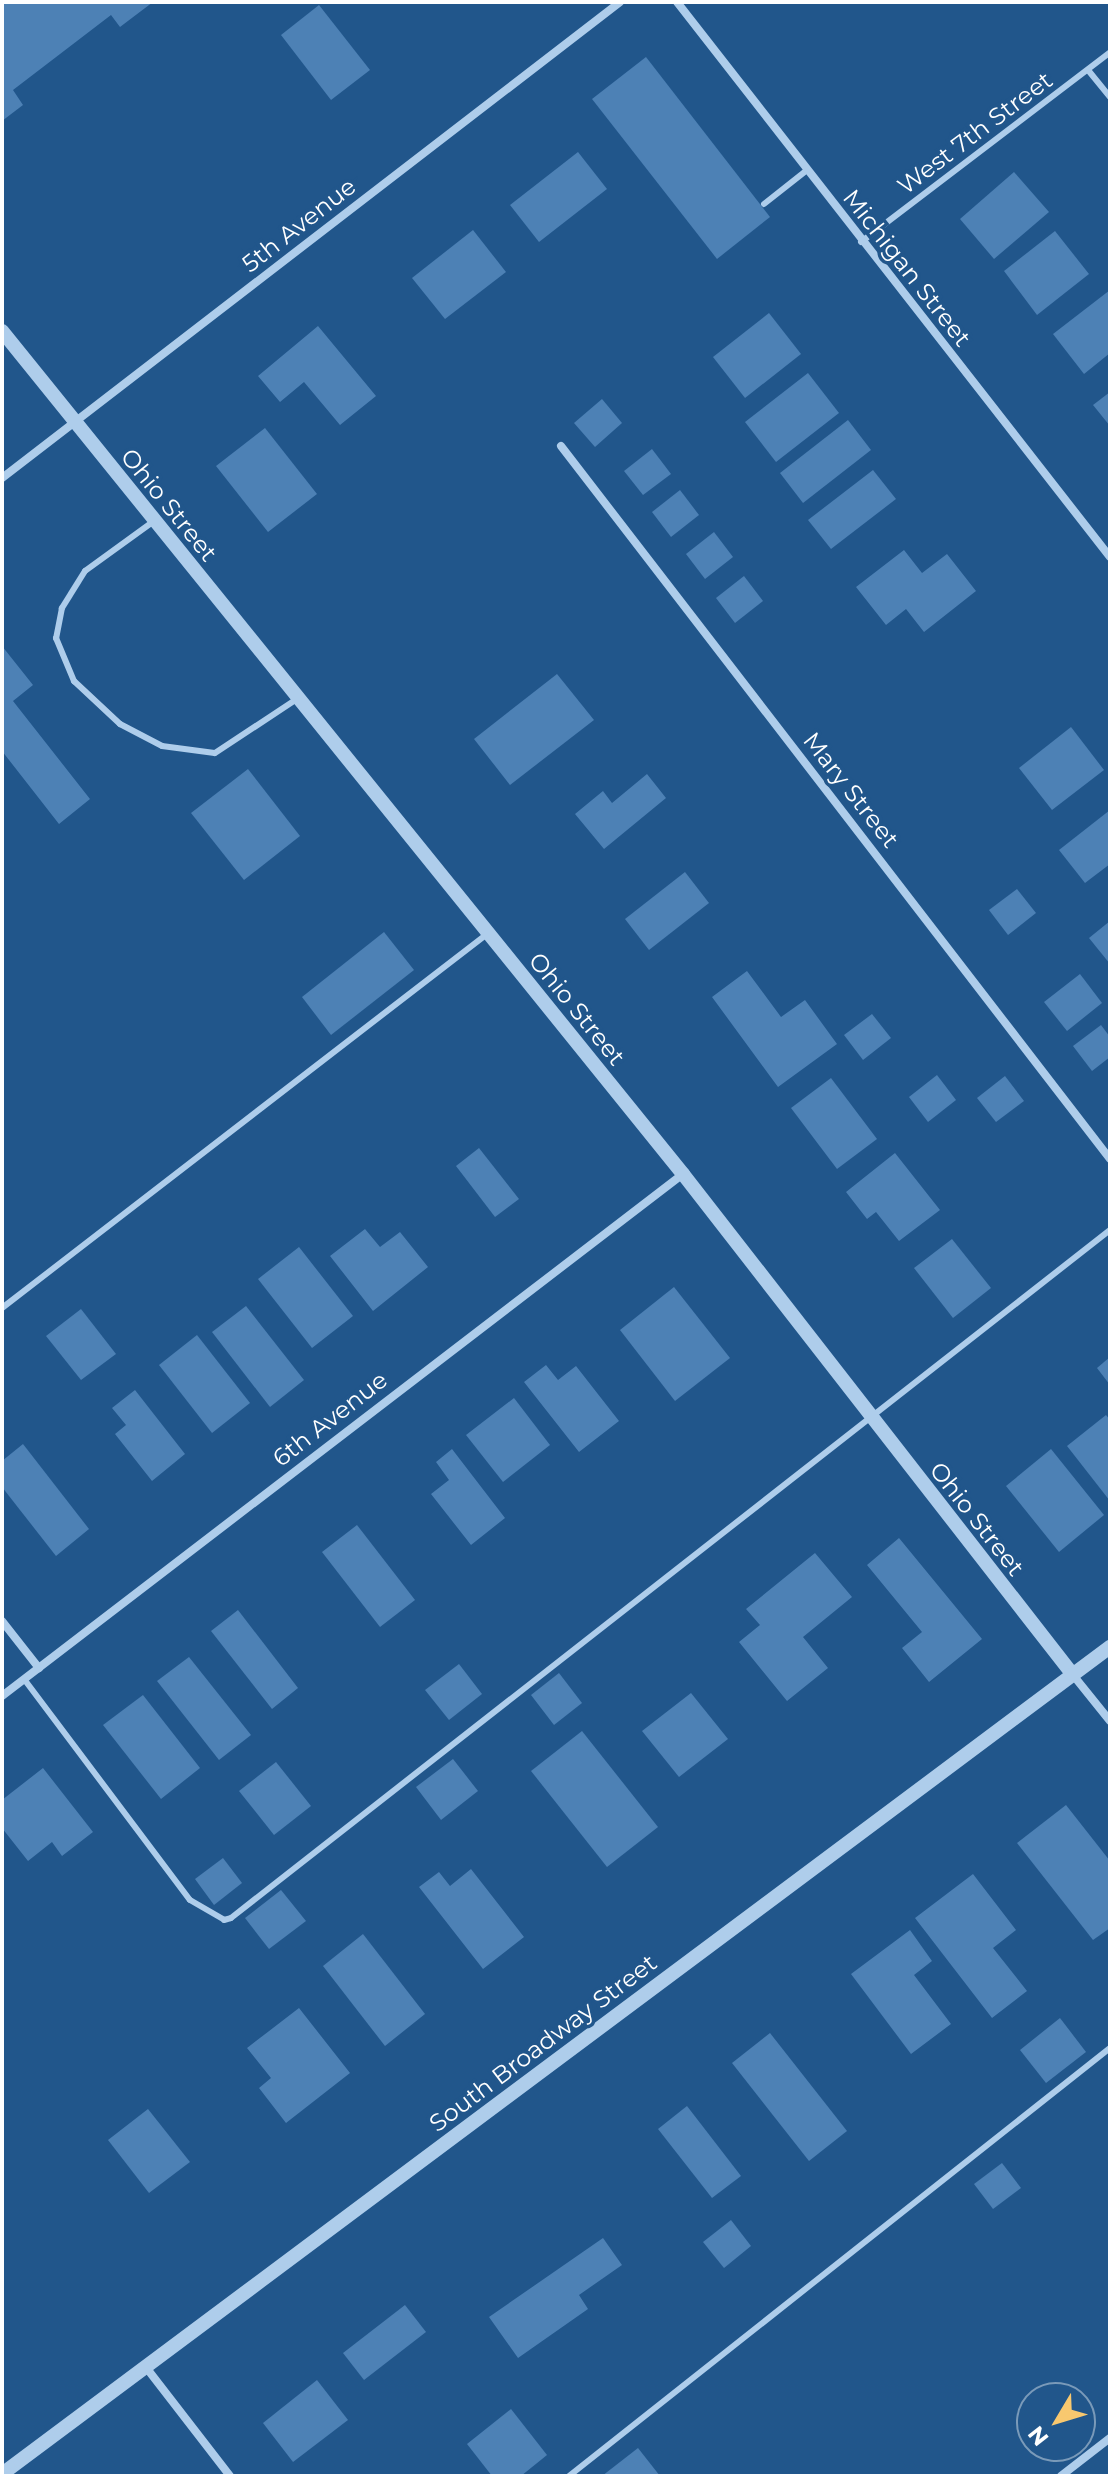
<!DOCTYPE html>
<html>
<head>
<meta charset="utf-8">
<style>
  body { margin:0 }
  #map { position:relative; width:1112px; height:2478px; overflow:hidden; background:#21568b; font-family:Montserrat,sans-serif }
  div>[style] { position:absolute }
  .building>* { inset:0; background:#4d81b5 }
  .service>* { height:6px; margin:-3px; padding:0 3px; transform-origin:3px; border-radius:3px; background:#aecdeb }
  .minor>* { height:8px; margin:-4px; padding:0 4px; transform-origin:4px; border-radius:4px; background:#aecdeb }
  .tertiary>* { height:14px; margin:-7px; padding:0 7px; transform-origin:7px; border-radius:7px; background:#aecdeb }
  span { translate:-50% -50%; white-space:nowrap; text-align:center; line-height:1.15; -webkit-text-stroke:7px #21568b; paint-order:stroke }
  .street-label { font-size:24px; color:#fff }
  .frame { position:absolute; inset:0; border:4px solid #fff; pointer-events:none }
  .north { position:absolute; left:1016px; top:2382px; width:80px; height:80px; box-sizing:border-box; background:#21568b; border:2px solid #7a9ab9; border-radius:50%; rotate:232deg; font-size:22px; font-weight:700; line-height:32px; text-align:center; color:#fff }
  .north::after { content:''; display:block; margin:auto; width:28px; height:36px; background:#f8c86f; clip-path:polygon(50% 0,100% 100%,50% 72%,0 100%) }
</style>
</head>
<body>
<div id="map">
  <div class="building">
    <i style="clip-path:polygon(2px 2px,153px 2px,120px 27px,111px 15px,13px 90px,23px 105px,2px 121px)"></i>
    <i style="clip-path:polygon(319px 5px,370px 70px,331px 100px,281px 35px)"></i>
    <i style="clip-path:polygon(646px 57px,770px 217px,717px 259px,592px 99px)"></i>
    <i style="clip-path:polygon(578px 152px,607px 189px,539px 242px,510px 205px)"></i>
    <i style="clip-path:polygon(1014px 172px,1049px 212px,994px 259px,960px 219px)"></i>
    <i style="clip-path:polygon(473px 230px,506px 272px,445px 319px,412px 278px)"></i>
    <i style="clip-path:polygon(1055px 231px,1089px 274px,1037px 315px,1004px 271px)"></i>
    <i style="clip-path:polygon(1110px 290px,1110px 353px,1084px 374px,1053px 334px)"></i>
    <i style="clip-path:polygon(769px 313px,801px 354px,745px 398px,713px 357px)"></i>
    <i style="clip-path:polygon(318px 326px,376px 396px,340px 425px,304px 382px,280px 402px,258px 376px)"></i>
    <i style="clip-path:polygon(808px 373px,839px 413px,776px 462px,745px 422px)"></i>
    <i style="clip-path:polygon(1110px 392px,1110px 426px,1093px 405px)"></i>
    <i style="clip-path:polygon(602px 399px,622px 423px,595px 447px,574px 423px)"></i>
    <i style="clip-path:polygon(848px 420px,871px 450px,803px 503px,780px 473px)"></i>
    <i style="clip-path:polygon(265px 428px,317px 494px,268px 532px,216px 466px)"></i>
    <i style="clip-path:polygon(652px 449px,671px 474px,643px 495px,624px 471px)"></i>
    <i style="clip-path:polygon(873px 470px,896px 499px,831px 549px,808px 520px)"></i>
    <i style="clip-path:polygon(680px 490px,699px 515px,671px 537px,652px 512px)"></i>
    <i style="clip-path:polygon(714px 532px,733px 557px,705px 579px,686px 554px)"></i>
    <i style="clip-path:polygon(904px 550px,922px 573px,947px 554px,976px 591px,924px 632px,906px 609px,886px 625px,856px 587px)"></i>
    <i style="clip-path:polygon(744px 576px,763px 601px,735px 623px,716px 598px)"></i>
    <i style="clip-path:polygon(2px 646px,33px 685px,13px 701px,90px 799px,59px 824px,2px 751px)"></i>
    <i style="clip-path:polygon(557px 674px,594px 720px,510px 785px,474px 739px)"></i>
    <i style="clip-path:polygon(1071px 727px,1104px 770px,1052px 810px,1019px 768px)"></i>
    <i style="clip-path:polygon(248px 769px,300px 836px,244px 880px,191px 813px)"></i>
    <i style="clip-path:polygon(647px 774px,666px 798px,604px 849px,575px 814px,603px 791px,612px 803px)"></i>
    <i style="clip-path:polygon(1110px 810px,1110px 864px,1085px 883px,1059px 850px)"></i>
    <i style="clip-path:polygon(685px 872px,709px 903px,649px 950px,625px 919px)"></i>
    <i style="clip-path:polygon(1017px 889px,1036px 913px,1008px 935px,989px 910px)"></i>
    <i style="clip-path:polygon(1110px 921px,1110px 964px,1089px 938px)"></i>
    <i style="clip-path:polygon(384px 932px,414px 970px,331px 1035px,302px 997px)"></i>
    <i style="clip-path:polygon(747px 971px,781px 1017px,805px 1000px,837px 1044px,778px 1087px,712px 997px)"></i>
    <i style="clip-path:polygon(1080px 974px,1102px 1003px,1067px 1031px,1044px 1002px)"></i>
    <i style="clip-path:polygon(872px 1014px,891px 1038px,863px 1060px,844px 1035px)"></i>
    <i style="clip-path:polygon(1101px 1025px,1110px 1037px,1110px 1057px,1092px 1071px,1073px 1046px)"></i>
    <i style="clip-path:polygon(937px 1075px,956px 1100px,928px 1122px,909px 1097px)"></i>
    <i style="clip-path:polygon(1005px 1076px,1024px 1101px,996px 1122px,977px 1098px)"></i>
    <i style="clip-path:polygon(831px 1078px,877px 1139px,837px 1169px,791px 1108px)"></i>
    <i style="clip-path:polygon(479px 1148px,519px 1199px,495px 1217px,456px 1166px)"></i>
    <i style="clip-path:polygon(895px 1153px,940px 1210px,899px 1241px,876px 1212px,867px 1219px,846px 1192px)"></i>
    <i style="clip-path:polygon(365px 1229px,380px 1247px,400px 1232px,428px 1267px,373px 1311px,330px 1256px)"></i>
    <i style="clip-path:polygon(952px 1239px,991px 1288px,953px 1318px,914px 1268px)"></i>
    <i style="clip-path:polygon(299px 1247px,353px 1316px,312px 1348px,258px 1279px)"></i>
    <i style="clip-path:polygon(674px 1287px,730px 1358px,675px 1401px,620px 1330px)"></i>
    <i style="clip-path:polygon(246px 1306px,304px 1380px,270px 1407px,212px 1332px)"></i>
    <i style="clip-path:polygon(81px 1309px,116px 1354px,81px 1380px,46px 1336px)"></i>
    <i style="clip-path:polygon(197px 1335px,250px 1403px,212px 1433px,159px 1365px)"></i>
    <i style="clip-path:polygon(1110px 1357px,1110px 1385px,1097px 1368px)"></i>
    <i style="clip-path:polygon(546px 1365px,558px 1380px,576px 1366px,619px 1421px,579px 1452px,524px 1382px)"></i>
    <i style="clip-path:polygon(135px 1390px,185px 1454px,152px 1481px,115px 1434px,126px 1425px,112px 1408px)"></i>
    <i style="clip-path:polygon(514px 1398px,550px 1445px,503px 1482px,466px 1435px)"></i>
    <i style="clip-path:polygon(1106px 1415px,1110px 1420px,1110px 1501px,1067px 1446px)"></i>
    <i style="clip-path:polygon(23px 1444px,89px 1529px,56px 1556px,2px 1487px,2px 1461px)"></i>
    <i style="clip-path:polygon(452px 1449px,505px 1518px,471px 1545px,431px 1494px,449px 1480px,436px 1462px)"></i>
    <i style="clip-path:polygon(1051px 1449px,1104px 1515px,1059px 1552px,1006px 1486px)"></i>
    <i style="clip-path:polygon(357px 1525px,415px 1600px,380px 1627px,322px 1552px)"></i>
    <i style="clip-path:polygon(899px 1538px,982px 1639px,929px 1682px,902px 1648px,922px 1632px,867px 1565px)"></i>
    <i style="clip-path:polygon(815px 1553px,852px 1597px,803px 1637px,828px 1668px,787px 1701px,739px 1642px,760px 1625px,746px 1609px)"></i>
    <i style="clip-path:polygon(238px 1610px,298px 1688px,272px 1709px,211px 1631px)"></i>
    <i style="clip-path:polygon(189px 1657px,251px 1735px,219px 1760px,157px 1681px)"></i>
    <i style="clip-path:polygon(459px 1664px,482px 1694px,449px 1720px,425px 1690px)"></i>
    <i style="clip-path:polygon(559px 1673px,582px 1703px,554px 1725px,531px 1695px)"></i>
    <i style="clip-path:polygon(691px 1693px,728px 1739px,679px 1777px,642px 1731px)"></i>
    <i style="clip-path:polygon(143px 1695px,200px 1768px,161px 1799px,103px 1725px)"></i>
    <i style="clip-path:polygon(582px 1731px,658px 1827px,607px 1867px,531px 1771px)"></i>
    <i style="clip-path:polygon(453px 1759px,478px 1791px,441px 1820px,416px 1787px)"></i>
    <i style="clip-path:polygon(276px 1762px,311px 1806px,274px 1835px,239px 1791px)"></i>
    <i style="clip-path:polygon(43px 1768px,93px 1832px,62px 1856px,52px 1842px,28px 1861px,2px 1828px,2px 1800px)"></i>
    <i style="clip-path:polygon(1066px 1805px,1110px 1861px,1110px 1928px,1093px 1940px,1017px 1843px)"></i>
    <i style="clip-path:polygon(223px 1858px,242px 1883px,214px 1905px,195px 1879px)"></i>
    <i style="clip-path:polygon(471px 1869px,524px 1937px,483px 1969px,419px 1887px,439px 1872px,450px 1886px)"></i>
    <i style="clip-path:polygon(973px 1874px,1016px 1930px,993px 1948px,1027px 1991px,992px 2018px,915px 1918px)"></i>
    <i style="clip-path:polygon(281px 1890px,306px 1921px,269px 1949px,245px 1918px)"></i>
    <i style="clip-path:polygon(910px 1930px,932px 1961px,914px 1975px,951px 2024px,911px 2054px,851px 1974px)"></i>
    <i style="clip-path:polygon(363px 1934px,425px 2014px,385px 2046px,323px 1966px)"></i>
    <i style="clip-path:polygon(299px 2008px,350px 2073px,286px 2123px,259px 2088px,271px 2078px,247px 2048px)"></i>
    <i style="clip-path:polygon(1060px 2018px,1086px 2052px,1046px 2083px,1020px 2050px)"></i>
    <i style="clip-path:polygon(770px 2033px,847px 2131px,809px 2161px,732px 2063px)"></i>
    <i style="clip-path:polygon(687px 2106px,741px 2176px,712px 2198px,658px 2129px)"></i>
    <i style="clip-path:polygon(148px 2109px,190px 2162px,149px 2193px,108px 2140px)"></i>
    <i style="clip-path:polygon(1002px 2163px,1021px 2188px,993px 2209px,974px 2184px)"></i>
    <i style="clip-path:polygon(731px 2220px,751px 2246px,724px 2268px,703px 2242px)"></i>
    <i style="clip-path:polygon(603px 2238px,622px 2265px,579px 2295px,588px 2309px,518px 2358px,489px 2317px)"></i>
    <i style="clip-path:polygon(405px 2305px,426px 2332px,364px 2380px,343px 2353px)"></i>
    <i style="clip-path:polygon(317px 2380px,348px 2420px,293px 2462px,263px 2423px)"></i>
    <i style="clip-path:polygon(511px 2409px,547px 2455px,521px 2476px,492px 2476px,467px 2444px)"></i>
    <i style="clip-path:polygon(638px 2448px,660px 2476px,602px 2476px)"></i>
  </div>
  <div class="service">
    <i style="left:1088px;top:70px;width:35px;rotate:51deg"></i>
    <i style="left:764px;top:204px;width:53px;rotate:-38.2deg"></i>
    <i style="left:861px;top:242px;width:313px;rotate:-37.3deg"></i>
    <i style="left:154px;top:521px;width:85px;rotate:144.1deg"></i>
    <i style="left:85px;top:571px;width:44px;rotate:121.9deg"></i>
    <i style="left:62px;top:608px;width:31px;rotate:101deg"></i>
    <i style="left:56px;top:638px;width:47px;rotate:67.3deg"></i>
    <i style="left:74px;top:681px;width:63px;rotate:43.1deg"></i>
    <i style="left:120px;top:724px;width:47px;rotate:27.6deg"></i>
    <i style="left:162px;top:746px;width:53px;rotate:7.5deg"></i>
    <i style="left:215px;top:753px;width:98px;rotate:-33.4deg"></i>
    <i style="left:2px;top:1308px;width:612px;rotate:-37.64deg"></i>
    <i style="left:24px;top:1679px;width:276px;rotate:53.1deg"></i>
    <i style="left:190px;top:1900px;width:39px;rotate:30deg"></i>
    <i style="left:224px;top:1920px;width:7px;rotate:-16deg"></i>
    <i style="left:231px;top:1918px;width:1116px;rotate:-38.05deg"></i>
    <i style="left:569px;top:2476px;width:690px;rotate:-38.35deg"></i>
  </div>
  <div class="minor">
    <i style="left:677px;top:2px;width:704px;rotate:52.04deg"></i>
    <i style="left:561px;top:446px;width:900px;rotate:52.4deg"></i>
    <i style="left:2px;top:478px;width:780px;rotate:-37.6deg"></i>
    <i style="left:2px;top:1621px;width:60px;rotate:51.8deg"></i>
    <i style="left:1073px;top:1675px;width:59px;rotate:51.2deg"></i>
    <i style="left:2px;top:1696px;width:858px;rotate:-37.47deg"></i>
    <i style="left:145px;top:2366px;width:139px;rotate:52.3deg"></i>
    <i style="left:1061px;top:2476px;width:62px;rotate:-37.8deg"></i>
  </div>
  <div class="tertiary">
    <i style="left:2px;top:331px;width:1084px;rotate:51.07deg"></i>
    <i style="left:683px;top:1174px;width:635px;rotate:52.1deg"></i>
    <i style="left:2px;top:2474px;width:1383px;rotate:-36.74deg"></i>
  </div>
  <div class="street-label">
    <span style="left:975px;top:133px;rotate:-37deg">West 7th Street</span>
    <span style="left:299px;top:225px;rotate:-38deg">5th Avenue</span>
    <span style="left:907px;top:268px;rotate:52deg">Michigan Street</span>
    <span style="left:169px;top:505px;rotate:51deg">Ohio Street</span>
    <span style="left:851px;top:790px;rotate:52deg">Mary Street</span>
    <span style="left:577px;top:1009px;rotate:51deg">Ohio Street</span>
    <span style="left:330px;top:1419px;rotate:-38deg">6th Avenue</span>
    <span style="left:977px;top:1519px;rotate:52deg">Ohio Street</span>
    <span style="left:543px;top:2043px;rotate:-37deg">South Broadway Street</span>
  </div>
  <div class="frame"></div>
  <div class="north">N</div>
</div>
</body>
</html>
